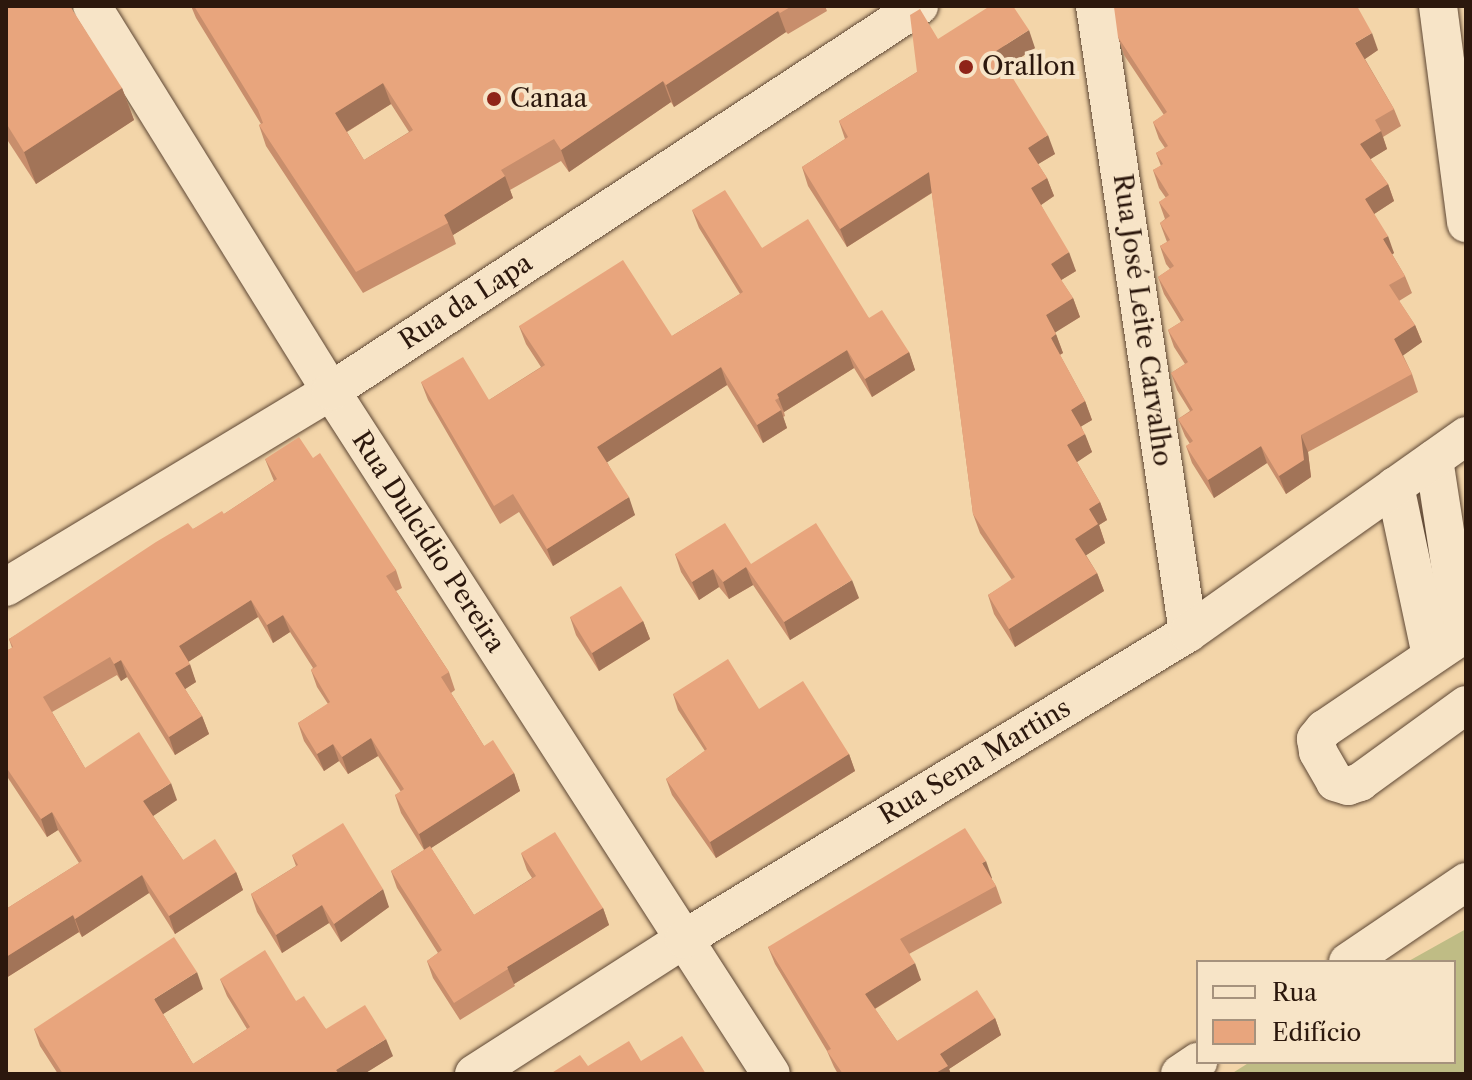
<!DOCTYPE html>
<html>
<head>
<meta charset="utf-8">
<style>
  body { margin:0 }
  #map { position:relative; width:1472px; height:1080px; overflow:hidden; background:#f3d5a9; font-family:"Libre Caslon Text",serif }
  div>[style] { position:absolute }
  .green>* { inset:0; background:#bfbc85 }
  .roads { filter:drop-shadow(0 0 2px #5e4734) drop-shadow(0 0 2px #5e4734) }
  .minor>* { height:38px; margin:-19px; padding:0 19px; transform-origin:19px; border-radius:19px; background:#f7e4c7 }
  .wall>* { inset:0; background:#c88e6c }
  .shaded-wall>* { inset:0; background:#a27458 }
  .building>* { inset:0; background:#e8a57d }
  .dots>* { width:22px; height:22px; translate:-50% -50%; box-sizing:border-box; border:4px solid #f7e4c7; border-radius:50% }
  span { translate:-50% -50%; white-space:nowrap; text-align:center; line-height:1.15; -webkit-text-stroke:8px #f7e4c7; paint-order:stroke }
  .poi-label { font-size:26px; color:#2c180d }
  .left { translate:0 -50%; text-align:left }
  .street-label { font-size:26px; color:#2c180d }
  .frame { position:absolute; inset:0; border:8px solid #2c180d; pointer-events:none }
  .legend { position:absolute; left:1196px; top:960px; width:260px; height:104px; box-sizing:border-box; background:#f7e4c7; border:2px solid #a6927d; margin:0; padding:10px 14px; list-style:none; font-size:24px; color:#2c180d }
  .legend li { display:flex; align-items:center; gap:16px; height:40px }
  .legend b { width:40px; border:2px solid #a6927d }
</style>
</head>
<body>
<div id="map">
  <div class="green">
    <i style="clip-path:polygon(1466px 929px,1466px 1074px,1231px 1074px,1250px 1062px,1454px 1062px,1454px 962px,1407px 962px)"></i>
  </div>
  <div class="roads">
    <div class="minor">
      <i style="left:92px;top:6px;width:453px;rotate:58.2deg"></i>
      <i style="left:331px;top:391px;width:812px;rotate:57.21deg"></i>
      <i style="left:1095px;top:6px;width:634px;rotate:81.56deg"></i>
      <i style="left:1438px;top:6px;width:219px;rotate:82.6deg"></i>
      <i style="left:1434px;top:459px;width:179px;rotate:81.3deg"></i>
      <i style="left:1395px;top:486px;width:173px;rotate:78deg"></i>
      <i style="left:6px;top:587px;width:380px;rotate:-31.1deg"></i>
      <i style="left:331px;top:391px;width:703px;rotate:-33.22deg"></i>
      <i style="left:1466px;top:633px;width:171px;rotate:145.9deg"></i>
      <i style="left:1324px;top:729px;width:13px;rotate:129deg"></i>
      <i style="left:1316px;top:739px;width:13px;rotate:81deg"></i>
      <i style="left:1318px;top:752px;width:34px;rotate:60deg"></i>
      <i style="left:1335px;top:782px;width:14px;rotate:17deg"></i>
      <i style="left:1348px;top:786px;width:13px;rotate:-18deg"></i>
      <i style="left:1360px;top:782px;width:131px;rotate:-36deg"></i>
      <i style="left:1348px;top:962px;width:143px;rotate:-34.1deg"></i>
      <i style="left:474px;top:1074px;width:250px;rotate:-32.7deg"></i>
      <i style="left:684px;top:939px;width:590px;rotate:-31.26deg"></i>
      <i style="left:1188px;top:633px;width:341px;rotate:-35.3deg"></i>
      <i style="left:1180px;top:1074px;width:22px;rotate:-34deg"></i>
    </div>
  </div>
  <div class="wall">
    <i style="clip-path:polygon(6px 6px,122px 88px,134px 120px,36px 184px,6px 138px)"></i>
    <i style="clip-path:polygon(evenodd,191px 6px,825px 6px,827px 11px,788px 34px,786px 32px,674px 107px,671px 102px,569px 172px,561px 161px,510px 190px,513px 198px,453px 235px,456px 244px,363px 293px,266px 146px,259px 125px,261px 124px,196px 18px,191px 6px,391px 104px,409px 132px,364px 160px,347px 132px,391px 104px)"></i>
    <i style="clip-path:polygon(1118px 37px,1378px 50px,1365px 59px,1394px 109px,1401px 126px,1383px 137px,1387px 149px,1370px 159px,1388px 184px,1394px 201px,1374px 214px,1394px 253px,1392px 254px,1405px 276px,1412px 293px,1399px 301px,1415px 325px,1422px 342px,1403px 355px,1412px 374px,1418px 392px,1308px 452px,1311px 477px,1286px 494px,1267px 463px,1214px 498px,1192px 463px,1186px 446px,1190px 444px,1185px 436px,1178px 419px,1190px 411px,1177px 390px,1171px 373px,1185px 364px,1174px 347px,1168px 330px,1181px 322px,1164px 294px,1158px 277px,1170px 269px,1166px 264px,1160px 246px,1167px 242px,1160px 223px,1165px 219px,1159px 202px,1166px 198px,1159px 188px,1153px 170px,1161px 166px,1156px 153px,1165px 148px,1159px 139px,1153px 122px,1164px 115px,1124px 55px)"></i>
    <i style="clip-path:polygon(938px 39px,1035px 48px,1006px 67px,1055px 154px,1038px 164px,1047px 178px,1054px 196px,1041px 205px,1076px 271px,1061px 280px,1073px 298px,1080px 317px,1055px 332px,1063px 353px,1060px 355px,1085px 401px,1092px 420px,1081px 426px,1092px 452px,1077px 462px,1100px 502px,1107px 520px,1099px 525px,1105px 543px,1086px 555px,1097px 573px,1104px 591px,1015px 647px,994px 614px,988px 595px,1012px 580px,980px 533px,973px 514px,932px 193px,847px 247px,808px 186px,802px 167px,845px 139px,839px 121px,917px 72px)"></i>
    <i style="clip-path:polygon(692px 210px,762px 248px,869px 318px,909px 352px,915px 370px,872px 397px,854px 368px,784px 412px,785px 416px,783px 417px,787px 428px,763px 443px,727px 385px,607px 462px,635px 515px,553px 566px,519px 512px,500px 524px,428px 400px,421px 382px,489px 400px,541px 367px,526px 344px,519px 326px,672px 336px,740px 294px,699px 228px)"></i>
    <i style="clip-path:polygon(313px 458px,396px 570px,402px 588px,396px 591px,449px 672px,455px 690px,451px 693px,484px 746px,514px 773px,520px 791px,431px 848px,474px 915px,532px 878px,527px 870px,521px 853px,603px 908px,609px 925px,514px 984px,515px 986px,460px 1020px,433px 978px,427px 961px,438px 953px,397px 888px,391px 871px,424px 850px,401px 813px,395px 795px,401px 792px,378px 756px,348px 774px,339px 761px,324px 771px,304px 741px,298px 723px,328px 704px,317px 687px,311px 670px,313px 668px,290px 632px,273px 643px,258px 617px,188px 662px,196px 682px,185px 689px,202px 716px,209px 734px,175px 755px,127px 677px,121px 681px,117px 675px,52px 712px,85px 768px,177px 800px,153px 816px,183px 860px,236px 872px,243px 890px,175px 934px,149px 893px,82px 937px,79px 932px,6px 978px,6px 909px,79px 863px,58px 830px,47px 837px,6px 775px,6px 651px,12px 648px,9px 639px,193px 529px,224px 514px,274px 481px,265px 459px)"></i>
    <i style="clip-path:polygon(675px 554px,751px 564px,859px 598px,790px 640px,753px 585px,729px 599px,719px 587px,699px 600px,681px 572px)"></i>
    <i style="clip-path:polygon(570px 617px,643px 621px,650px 639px,599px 671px,576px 635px)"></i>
    <i style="clip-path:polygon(673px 694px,759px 709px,849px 754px,855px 771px,716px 858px,672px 795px,666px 779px,705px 751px,678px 710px)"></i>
    <i style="clip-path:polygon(292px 855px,389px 907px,341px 942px,329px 923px,282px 953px,257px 912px,251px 894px,296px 866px)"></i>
    <i style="clip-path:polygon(991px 878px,996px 886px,1002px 903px,909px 954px,921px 980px,875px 1009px,897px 1041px,995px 1018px,1001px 1035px,949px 1069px,951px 1074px,838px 1074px,834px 1067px,827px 1051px,775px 964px,768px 947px,992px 878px)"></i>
    <i style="clip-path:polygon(220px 979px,296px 1001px,326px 1029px,393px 1056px,364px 1074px,58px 1074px,40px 1046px,34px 1029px,203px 989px,163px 1014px,193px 1064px,247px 1029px,227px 996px)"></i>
  </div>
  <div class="shaded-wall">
    <i style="clip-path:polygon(778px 11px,786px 32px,674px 107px,666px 85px)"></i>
    <i style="clip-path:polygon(1029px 30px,1035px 48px,1003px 69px,996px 51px)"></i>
    <i style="clip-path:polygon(1372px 33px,1378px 50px,1362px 61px,1355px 43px)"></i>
    <i style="clip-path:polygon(663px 81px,671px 102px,569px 172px,561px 150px)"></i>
    <i style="clip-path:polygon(383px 83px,391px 104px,343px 134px,335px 113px)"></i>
    <i style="clip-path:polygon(122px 88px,134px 120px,36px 184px,24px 152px)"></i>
    <i style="clip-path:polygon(1381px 131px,1387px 149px,1366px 162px,1360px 144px)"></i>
    <i style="clip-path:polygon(1048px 135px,1055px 154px,1035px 166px,1028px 148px)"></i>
    <i style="clip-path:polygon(929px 172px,936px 190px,847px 247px,840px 229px)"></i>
    <i style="clip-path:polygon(505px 176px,513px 198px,453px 235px,448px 223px,444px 215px)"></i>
    <i style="clip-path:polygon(1047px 178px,1054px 196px,1038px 207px,1031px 188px)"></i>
    <i style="clip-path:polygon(1388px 184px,1394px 201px,1371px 216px,1365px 199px)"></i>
    <i style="clip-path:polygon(1388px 236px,1394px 253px,1389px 257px,1383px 239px)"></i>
    <i style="clip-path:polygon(1069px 252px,1076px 271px,1058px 282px,1051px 264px)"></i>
    <i style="clip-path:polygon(1073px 298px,1080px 317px,1053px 334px,1046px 315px)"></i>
    <i style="clip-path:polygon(1415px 325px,1422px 342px,1401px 357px,1394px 339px)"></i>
    <i style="clip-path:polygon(1056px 334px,1063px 353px,1057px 356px,1051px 338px)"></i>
    <i style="clip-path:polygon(847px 350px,854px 368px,784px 412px,777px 394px)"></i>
    <i style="clip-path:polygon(909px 352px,915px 370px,872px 397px,865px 379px)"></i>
    <i style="clip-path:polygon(721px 367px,727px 385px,603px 465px,597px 447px)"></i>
    <i style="clip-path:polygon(1085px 401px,1092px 420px,1077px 429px,1071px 410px)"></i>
    <i style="clip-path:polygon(781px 410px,787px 428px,763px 443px,757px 425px)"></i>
    <i style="clip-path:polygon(1085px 434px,1092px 452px,1074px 464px,1067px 445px)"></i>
    <i style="clip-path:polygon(1301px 435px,1308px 452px,1311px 477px,1286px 494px,1279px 476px)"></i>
    <i style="clip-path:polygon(1261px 446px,1267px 463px,1214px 498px,1208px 480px)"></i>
    <i style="clip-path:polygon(629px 497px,635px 515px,553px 566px,547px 549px)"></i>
    <i style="clip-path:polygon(1100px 502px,1107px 520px,1099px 525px,1105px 543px,1082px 558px,1075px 539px,1089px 509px)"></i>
    <i style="clip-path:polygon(746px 567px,753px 585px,729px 599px,723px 582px)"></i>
    <i style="clip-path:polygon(713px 569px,719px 587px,699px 600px,692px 582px)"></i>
    <i style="clip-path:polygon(1097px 573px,1104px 591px,1015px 647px,1009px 629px)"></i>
    <i style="clip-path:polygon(852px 580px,859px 598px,790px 640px,784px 622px)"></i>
    <i style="clip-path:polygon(251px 600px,258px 617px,185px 664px,179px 646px)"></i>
    <i style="clip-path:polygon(283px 615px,290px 632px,273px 643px,267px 625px)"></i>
    <i style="clip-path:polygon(643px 621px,650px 639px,599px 671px,592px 653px)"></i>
    <i style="clip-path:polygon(121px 660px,127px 677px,121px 681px,114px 664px)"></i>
    <i style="clip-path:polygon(190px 664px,196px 682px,182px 691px,175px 673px)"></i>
    <i style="clip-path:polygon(202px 716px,209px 734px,175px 755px,169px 737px)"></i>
    <i style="clip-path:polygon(371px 738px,378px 756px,348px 774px,342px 757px)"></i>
    <i style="clip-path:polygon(333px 744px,339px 761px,324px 771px,317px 754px)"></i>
    <i style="clip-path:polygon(849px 754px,855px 771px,716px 858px,710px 842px)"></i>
    <i style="clip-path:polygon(514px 773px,520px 791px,425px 852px,419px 834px)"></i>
    <i style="clip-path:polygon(171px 783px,177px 800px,150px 818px,143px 801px)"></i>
    <i style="clip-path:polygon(52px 812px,58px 830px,47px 837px,41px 819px)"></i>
    <i style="clip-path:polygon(986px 861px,992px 878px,988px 880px,982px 863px)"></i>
    <i style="clip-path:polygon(236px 872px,243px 890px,175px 934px,169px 916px)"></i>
    <i style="clip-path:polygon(142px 875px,149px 893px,82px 937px,75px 919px)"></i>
    <i style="clip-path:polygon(383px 889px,389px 907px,341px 942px,334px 924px)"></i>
    <i style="clip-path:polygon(322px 905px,329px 923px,282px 953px,276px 935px)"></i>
    <i style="clip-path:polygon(603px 908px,609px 925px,514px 984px,507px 967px)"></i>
    <i style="clip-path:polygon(73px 915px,79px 932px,6px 978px,6px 957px)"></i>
    <i style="clip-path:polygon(915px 963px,921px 980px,871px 1011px,865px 994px)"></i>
    <i style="clip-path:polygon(197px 972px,203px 989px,160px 1016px,154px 999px)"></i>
    <i style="clip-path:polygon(995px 1018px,1001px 1035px,949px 1069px,951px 1074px,934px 1074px,940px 1054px)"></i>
    <i style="clip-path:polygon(386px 1039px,393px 1056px,364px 1074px,338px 1074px,336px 1070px)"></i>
  </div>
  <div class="building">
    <i style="clip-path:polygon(6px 6px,70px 6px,122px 88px,24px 152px,6px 123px)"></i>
    <i style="clip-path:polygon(evenodd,194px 6px,792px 6px,780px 13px,778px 11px,666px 85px,663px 81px,561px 150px,554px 139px,501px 170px,505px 176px,444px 215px,448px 223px,356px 272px,259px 125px,263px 123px,258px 110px,194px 6px,383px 83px,413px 130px,364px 160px,335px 113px,383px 83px)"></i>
    <i style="clip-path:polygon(990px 6px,1013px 6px,1029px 30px,996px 51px,1048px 135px,1028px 148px,1047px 178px,1031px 188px,1069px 252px,1051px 264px,1073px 298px,1046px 315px,1056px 334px,1051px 338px,1085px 401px,1071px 410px,1085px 434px,1067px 445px,1100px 502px,1089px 509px,1098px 524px,1075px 539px,1097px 573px,1009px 629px,988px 595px,1015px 577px,973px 514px,929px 172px,840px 229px,802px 167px,848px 137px,839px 121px,917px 72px,910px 15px,920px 9px,938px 39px)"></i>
    <i style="clip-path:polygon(1119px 6px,1357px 6px,1372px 33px,1355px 43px,1394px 109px,1375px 120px,1381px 131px,1360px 144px,1388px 184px,1365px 199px,1388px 236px,1383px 239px,1405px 276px,1389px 285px,1415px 325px,1394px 339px,1412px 374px,1301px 435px,1304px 460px,1279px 476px,1261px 446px,1208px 480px,1186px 446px,1193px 441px,1178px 419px,1193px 410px,1171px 373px,1188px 362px,1168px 330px,1184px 320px,1158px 277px,1174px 266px,1160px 246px,1170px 240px,1160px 223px,1170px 216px,1159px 202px,1169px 195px,1153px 170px,1163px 164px,1156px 153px,1168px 146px,1153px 122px,1167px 112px,1118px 37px,1114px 7px)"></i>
    <i style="clip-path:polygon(725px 190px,762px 248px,808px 219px,869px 318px,882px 310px,909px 352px,865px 379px,847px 350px,777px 394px,779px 398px,775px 400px,781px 410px,757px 425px,721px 367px,597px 447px,629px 497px,547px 549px,513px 494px,494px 506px,421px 382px,463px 357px,489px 400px,545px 365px,519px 326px,623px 260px,672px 336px,743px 292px,692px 210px)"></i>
    <i style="clip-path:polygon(299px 437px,313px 458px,320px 453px,396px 570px,386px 576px,449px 672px,441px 677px,484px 746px,493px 740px,514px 773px,419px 834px,395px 795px,404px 789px,371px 738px,342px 757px,333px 744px,317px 754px,298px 723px,330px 702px,311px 670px,317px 666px,283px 615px,267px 625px,251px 600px,179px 646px,190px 664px,175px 673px,202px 716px,169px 737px,121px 660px,114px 664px,110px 657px,43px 697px,85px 768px,139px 732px,171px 783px,143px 801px,183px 860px,215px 839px,236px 872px,169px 916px,142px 875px,75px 919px,73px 915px,6px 957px,6px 909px,82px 861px,52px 812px,41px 819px,6px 767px,6px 651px,13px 647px,9px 639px,156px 542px,188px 523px,193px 529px,222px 511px,224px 514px,277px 479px,265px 459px)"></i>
    <i style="clip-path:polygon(725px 523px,751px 564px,816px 523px,852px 580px,784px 622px,746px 567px,723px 582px,713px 569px,692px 582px,675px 554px)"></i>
    <i style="clip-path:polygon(621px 586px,643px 621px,592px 653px,570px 617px)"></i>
    <i style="clip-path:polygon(728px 659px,759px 709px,803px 681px,849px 754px,710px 842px,666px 779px,707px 749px,673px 694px)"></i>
    <i style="clip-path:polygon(343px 823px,383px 889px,334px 924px,322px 905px,276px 935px,251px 894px,298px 865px,292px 855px)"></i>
    <i style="clip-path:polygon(965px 828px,986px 861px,982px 863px,996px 886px,900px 939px,915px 963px,865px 994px,897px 1041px,977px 990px,995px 1018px,940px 1054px,948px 1066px,934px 1074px,843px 1074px,827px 1051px,831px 1049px,768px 947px)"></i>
    <i style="clip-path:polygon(555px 832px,603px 908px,507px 967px,508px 969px,454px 1003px,427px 961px,442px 950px,391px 871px,430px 846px,474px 915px,536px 876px,521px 853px)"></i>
    <i style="clip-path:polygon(174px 937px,197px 972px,154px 999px,193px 1064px,250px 1027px,220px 979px,265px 950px,296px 1001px,304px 996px,326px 1029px,365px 1005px,386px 1039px,336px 1070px,339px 1074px,63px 1074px,34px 1029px)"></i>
    <i style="clip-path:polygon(682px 1036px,706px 1074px,550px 1074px,580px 1055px,588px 1066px,629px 1041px,641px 1061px)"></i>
  </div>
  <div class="dots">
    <i style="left:966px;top:67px;background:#8f2418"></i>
    <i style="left:494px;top:99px;background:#8f2418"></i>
  </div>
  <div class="poi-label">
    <span class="left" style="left:982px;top:67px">Orallon</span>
    <span class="left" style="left:510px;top:99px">Canaa</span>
  </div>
  <div class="street-label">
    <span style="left:466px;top:302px;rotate:-33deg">Rua da Lapa</span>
    <span style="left:1142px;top:320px;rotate:82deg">Rua José Leite Carvalho</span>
    <span style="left:428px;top:542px;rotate:57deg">Rua Dulcídio Pereira</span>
    <span style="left:975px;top:762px;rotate:-31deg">Rua Sena Martins</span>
  </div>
  <div class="frame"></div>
  <ul class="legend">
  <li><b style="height:10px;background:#f7e4c7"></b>Rua</li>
  <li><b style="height:22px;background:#e8a57d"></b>Edifício</li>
  </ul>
</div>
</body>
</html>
